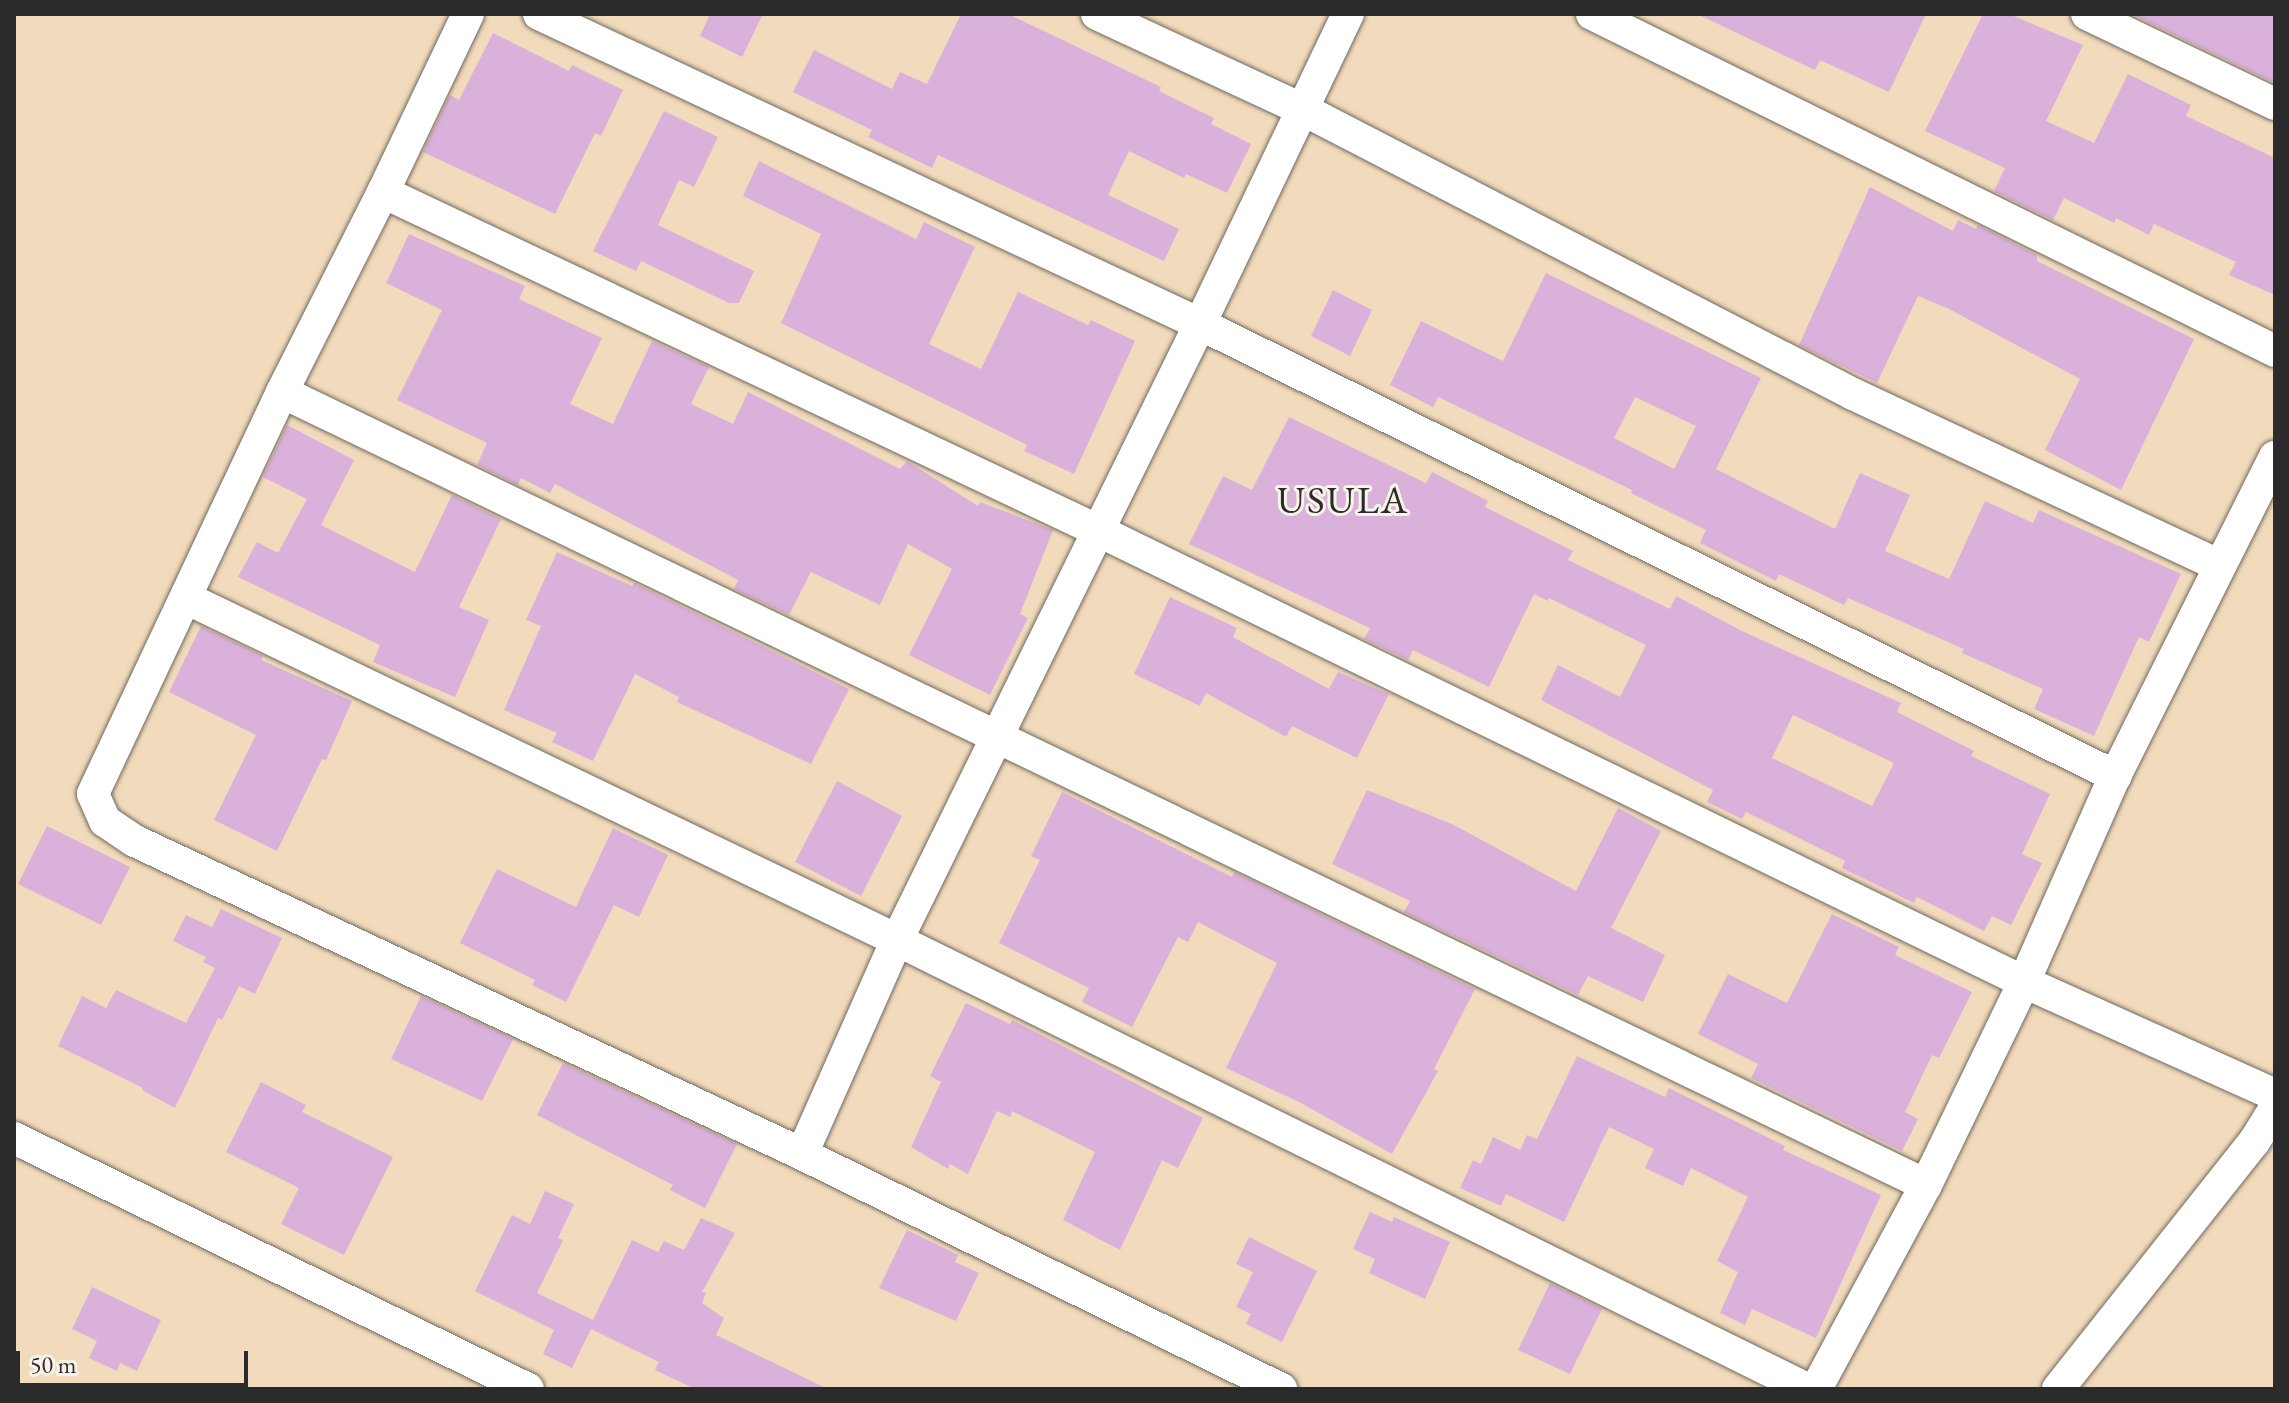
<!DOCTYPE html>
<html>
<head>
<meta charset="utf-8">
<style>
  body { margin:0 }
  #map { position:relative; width:2289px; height:1403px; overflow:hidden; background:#f2dbbc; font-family:"EB Garamond",serif }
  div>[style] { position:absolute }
  .building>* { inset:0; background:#dab1db }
  .roads { filter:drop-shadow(0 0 2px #71695e) drop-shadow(0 0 2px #71695e) }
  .minor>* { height:32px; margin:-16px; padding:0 16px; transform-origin:16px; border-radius:16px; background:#fff }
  span { translate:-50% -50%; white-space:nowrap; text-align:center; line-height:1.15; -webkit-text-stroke:6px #f7f3e8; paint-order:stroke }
  .neighbourhood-label { font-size:38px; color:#2b2b2b; letter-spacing:2px }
  .frame { position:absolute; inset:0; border:16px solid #2b2b2b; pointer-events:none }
  .scale { position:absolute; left:16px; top:1351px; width:232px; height:36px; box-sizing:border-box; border:4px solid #2b2b2b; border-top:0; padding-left:10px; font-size:24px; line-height:28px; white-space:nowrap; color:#2b2b2b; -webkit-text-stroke:6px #f7f3e8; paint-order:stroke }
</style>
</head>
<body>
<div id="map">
  <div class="building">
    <i style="clip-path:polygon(710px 14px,763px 14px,742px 57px,700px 36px)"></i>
    <i style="clip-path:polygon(961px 14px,1008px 14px,1161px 87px,1159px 91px,1214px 118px,1211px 124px,1251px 144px,1227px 193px,1186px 174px,1184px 178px,1129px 151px,1108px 195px,1179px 229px,1164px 261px,938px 155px,932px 168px,868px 137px,872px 130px,793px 92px,814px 50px,892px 89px,900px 72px,927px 84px)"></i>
    <i style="clip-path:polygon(1697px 14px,1926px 14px,1889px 92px,1820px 60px,1815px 70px)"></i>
    <i style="clip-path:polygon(1983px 14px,2009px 14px,2083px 45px,2046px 121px,2094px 143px,2128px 74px,2191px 105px,2186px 116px,2275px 158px,2275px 295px,2229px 275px,2236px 262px,2154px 224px,2149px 235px,2116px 218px,2114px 223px,2064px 198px,2053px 220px,1994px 191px,2005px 168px,1925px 131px)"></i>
    <i style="clip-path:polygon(2131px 14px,2275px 14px,2275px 83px)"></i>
    <i style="clip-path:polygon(493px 33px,569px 71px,572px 65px,623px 90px,601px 136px,595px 133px,555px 214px,423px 152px,450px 95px,459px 100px)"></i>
    <i style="clip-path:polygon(664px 111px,718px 137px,694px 187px,679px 180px,658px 225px,754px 271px,739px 303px,729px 303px,641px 261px,636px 271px,593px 251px)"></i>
    <i style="clip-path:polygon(759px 161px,916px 239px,924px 222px,975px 247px,929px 344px,981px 369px,1018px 292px,1088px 325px,1091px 320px,1135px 341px,1074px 474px,1024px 451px,1027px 445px,781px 323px,821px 234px,743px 196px)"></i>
    <i style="clip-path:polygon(1870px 187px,1953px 231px,1958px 220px,1976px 229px,1978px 225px,2037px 255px,2037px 261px,2194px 339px,2121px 490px,2045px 450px,2080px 379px,1949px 309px,1918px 296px,1877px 383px,1799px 345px)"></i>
    <i style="clip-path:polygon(409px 234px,525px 286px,519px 299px,602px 338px,570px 404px,613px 424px,652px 341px,709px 367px,691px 404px,733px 424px,748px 392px,900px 469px,907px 461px,978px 506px,980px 502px,1053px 530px,1020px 614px,1028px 618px,990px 695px,909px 655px,952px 569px,908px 544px,880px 605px,811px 572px,789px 615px,734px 589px,738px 580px,555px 484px,550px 493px,521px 478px,518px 485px,477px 465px,487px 443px,397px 400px,442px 310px,386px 283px)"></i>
    <i style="clip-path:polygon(evenodd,1546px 273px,1761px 378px,1716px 469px,1835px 529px,1860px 473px,1910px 495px,1885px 551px,1949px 579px,1985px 501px,2033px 523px,2039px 510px,2181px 574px,2149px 642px,2139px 637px,2094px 736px,2034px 709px,2043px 689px,1962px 653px,1964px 649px,1848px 598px,1844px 605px,1779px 574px,1776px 581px,1700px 543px,1706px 530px,1631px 493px,1632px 490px,1438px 397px,1433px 407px,1390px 385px,1421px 321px,1503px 361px,1546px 273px,1635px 397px,1696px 426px,1674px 469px,1614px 438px,1635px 397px)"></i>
    <i style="clip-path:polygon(1333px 290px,1372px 310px,1350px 356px,1311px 336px)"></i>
    <i style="clip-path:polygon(evenodd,1289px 417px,1426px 483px,1432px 472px,1488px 501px,1485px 507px,1573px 551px,1568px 560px,1670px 609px,1676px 596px,1742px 631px,1901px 703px,1897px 712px,1974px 751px,1971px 756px,2050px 794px,2022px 854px,2042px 863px,2011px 925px,1992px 916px,1984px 931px,1917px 897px,1914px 903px,1842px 868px,1845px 861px,1746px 812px,1742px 819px,1707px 802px,1713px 790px,1541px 700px,1558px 665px,1620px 697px,1646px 645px,1549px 598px,1548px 601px,1534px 594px,1489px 687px,1413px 650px,1408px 660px,1364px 639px,1370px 628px,1189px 544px,1223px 476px,1252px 490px,1289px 417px,1793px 715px,1894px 763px,1872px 806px,1772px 758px,1793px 715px)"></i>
    <i style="clip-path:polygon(287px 425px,354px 460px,321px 525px,415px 572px,452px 495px,501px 519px,459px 607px,489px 620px,455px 697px,373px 662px,380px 645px,238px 577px,257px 542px,278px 553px,307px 499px,263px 477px)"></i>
    <i style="clip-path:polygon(557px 552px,632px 586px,634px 583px,849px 689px,811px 764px,677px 702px,679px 697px,635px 674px,593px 761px,552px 742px,557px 733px,504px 710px,541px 626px,526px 620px)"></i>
    <i style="clip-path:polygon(1170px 597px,1237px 628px,1233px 637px,1329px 689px,1338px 672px,1389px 694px,1357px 758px,1292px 726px,1286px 737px,1206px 693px,1200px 706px,1134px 674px)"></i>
    <i style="clip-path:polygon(201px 626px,263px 656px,261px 660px,352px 701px,326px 760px,322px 759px,277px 851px,214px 820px,256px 735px,169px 692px)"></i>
    <i style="clip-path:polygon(837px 781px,902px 816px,861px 896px,795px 862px)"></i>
    <i style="clip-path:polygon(1367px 790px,1452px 824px,1576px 891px,1618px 808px,1661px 831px,1611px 928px,1665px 955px,1643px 1002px,1588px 976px,1578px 995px,1404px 912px,1410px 901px,1332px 864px)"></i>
    <i style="clip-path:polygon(1062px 792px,1232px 877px,1234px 872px,1475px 989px,1434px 1069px,1438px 1071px,1392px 1154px,1301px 1103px,1226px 1068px,1277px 963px,1198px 922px,1188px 942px,1178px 937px,1132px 1027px,1082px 1002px,1089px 988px,999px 943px,1040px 860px,1031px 856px)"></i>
    <i style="clip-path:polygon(47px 826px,130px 867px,101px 925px,18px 884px)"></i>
    <i style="clip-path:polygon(613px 828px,668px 855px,639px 917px,614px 905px,566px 1002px,532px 985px,535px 980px,460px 943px,497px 869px,576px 907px)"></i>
    <i style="clip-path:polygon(221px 909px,282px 938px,255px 994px,239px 986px,222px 1020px,218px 1018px,175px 1108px,142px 1090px,143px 1088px,58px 1046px,82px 996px,106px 1008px,116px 990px,186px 1023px,215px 968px,203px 962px,206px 957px,173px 941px,186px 915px,212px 927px)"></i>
    <i style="clip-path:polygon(1832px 914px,1899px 947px,1895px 955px,1972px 992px,1939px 1058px,1932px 1055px,1905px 1112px,1918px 1119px,1902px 1151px,1751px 1078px,1758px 1064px,1698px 1034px,1728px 974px,1787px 1003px)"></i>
    <i style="clip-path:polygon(421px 996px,513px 1039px,482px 1101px,391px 1059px)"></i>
    <i style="clip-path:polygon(966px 1003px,1010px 1024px,1012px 1020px,1203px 1118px,1178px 1168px,1162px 1160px,1120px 1250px,1063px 1220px,1095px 1152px,1012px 1111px,1010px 1117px,997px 1111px,968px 1174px,950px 1164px,948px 1169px,911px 1147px,941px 1082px,930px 1076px)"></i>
    <i style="clip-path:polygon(1577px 1056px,1665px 1097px,1669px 1088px,1785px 1146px,1783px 1150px,1881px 1195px,1816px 1338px,1752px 1309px,1745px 1325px,1720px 1313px,1738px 1272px,1717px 1261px,1748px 1197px,1691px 1168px,1683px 1186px,1645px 1168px,1654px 1149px,1609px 1127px,1564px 1222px,1506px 1194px,1501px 1206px,1460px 1188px,1473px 1160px,1481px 1164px,1493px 1137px,1520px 1150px,1527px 1135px,1537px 1139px)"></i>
    <i style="clip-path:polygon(563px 1063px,737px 1144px,705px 1208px,670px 1190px,673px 1185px,537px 1115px)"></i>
    <i style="clip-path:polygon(261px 1082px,306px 1105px,302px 1112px,393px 1157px,344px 1255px,281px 1224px,299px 1188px,226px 1152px)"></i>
    <i style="clip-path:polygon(545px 1191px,574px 1204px,558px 1238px,563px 1240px,537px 1293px,593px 1320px,632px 1240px,658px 1252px,664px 1241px,684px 1250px,701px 1218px,735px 1233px,702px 1292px,706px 1293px,702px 1303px,724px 1318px,716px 1335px,828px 1389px,695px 1389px,655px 1370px,659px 1362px,591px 1329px,572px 1368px,543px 1354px,554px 1330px,475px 1291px,512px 1215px,530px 1224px)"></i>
    <i style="clip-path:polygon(1370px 1212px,1392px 1222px,1394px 1217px,1450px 1242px,1425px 1299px,1369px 1273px,1375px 1259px,1353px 1249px)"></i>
    <i style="clip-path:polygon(907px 1230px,958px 1255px,955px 1262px,979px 1273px,956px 1321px,879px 1288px)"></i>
    <i style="clip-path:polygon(1249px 1237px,1317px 1271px,1282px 1342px,1246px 1324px,1251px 1314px,1236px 1307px,1253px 1272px,1236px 1264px)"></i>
    <i style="clip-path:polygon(1550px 1283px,1602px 1309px,1570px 1374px,1518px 1350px)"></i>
    <i style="clip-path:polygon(92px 1287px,161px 1320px,137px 1371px,120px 1363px,117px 1371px,89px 1358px,97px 1341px,72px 1329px)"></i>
  </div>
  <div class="roads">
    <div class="minor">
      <i style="left:468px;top:14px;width:197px;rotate:115.5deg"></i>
      <i style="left:383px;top:192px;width:224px;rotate:116.8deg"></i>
      <i style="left:282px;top:392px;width:444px;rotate:115.2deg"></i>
      <i style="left:93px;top:794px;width:30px;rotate:66deg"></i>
      <i style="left:105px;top:821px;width:36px;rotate:34deg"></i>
      <i style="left:135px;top:841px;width:737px;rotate:25.14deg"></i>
      <i style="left:802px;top:1154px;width:534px;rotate:26.13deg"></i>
      <i style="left:539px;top:14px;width:730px;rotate:25.13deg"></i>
      <i style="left:1200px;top:324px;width:1021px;rotate:26.29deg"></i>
      <i style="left:1097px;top:14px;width:226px;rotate:24.9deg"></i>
      <i style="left:1302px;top:109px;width:620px;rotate:27.35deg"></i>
      <i style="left:1853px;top:394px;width:405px;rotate:25.1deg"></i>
      <i style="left:1592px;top:14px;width:762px;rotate:26.26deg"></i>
      <i style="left:2087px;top:14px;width:208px;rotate:25.6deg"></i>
      <i style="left:383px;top:192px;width:792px;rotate:25.34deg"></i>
      <i style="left:1099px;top:531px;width:1029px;rotate:25.99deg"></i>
      <i style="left:2024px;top:982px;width:275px;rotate:24.2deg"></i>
      <i style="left:282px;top:392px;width:1825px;rotate:25.75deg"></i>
      <i style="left:186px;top:598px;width:789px;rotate:25.69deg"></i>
      <i style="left:897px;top:940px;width:1015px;rotate:26.26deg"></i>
      <i style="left:14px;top:1138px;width:572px;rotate:26.03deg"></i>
      <i style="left:802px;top:1154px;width:234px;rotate:-66.1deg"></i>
      <i style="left:897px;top:940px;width:686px;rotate:-63.81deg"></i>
      <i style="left:1200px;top:324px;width:344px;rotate:-64.5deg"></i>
      <i style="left:1816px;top:1389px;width:232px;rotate:-61.7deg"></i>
      <i style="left:1926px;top:1185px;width:225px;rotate:-64.2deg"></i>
      <i style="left:2024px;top:982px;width:225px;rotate:-66.2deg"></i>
      <i style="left:2115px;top:776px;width:357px;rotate:-63.4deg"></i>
      <i style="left:2058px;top:1389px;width:315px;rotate:-51.6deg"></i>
      <i style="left:2254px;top:1142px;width:40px;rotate:-58deg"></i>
    </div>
  </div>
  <div class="neighbourhood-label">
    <span style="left:1343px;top:500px">USULA</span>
  </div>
  <div class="frame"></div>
  <div class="scale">50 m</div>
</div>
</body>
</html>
